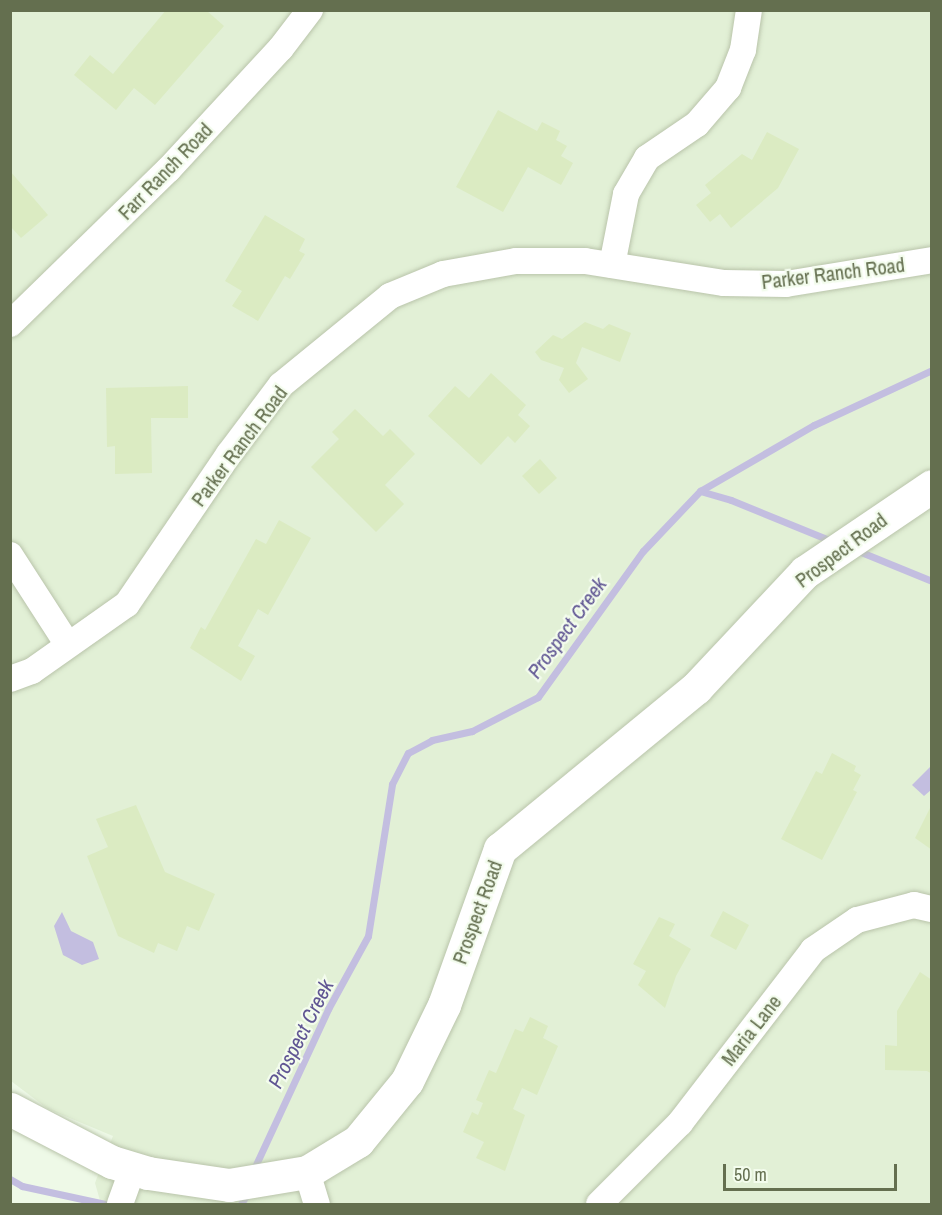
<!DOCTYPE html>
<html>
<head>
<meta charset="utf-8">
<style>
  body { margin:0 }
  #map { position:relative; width:942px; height:1215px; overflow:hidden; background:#eef9e7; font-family:"Archivo Narrow",sans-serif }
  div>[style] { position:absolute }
  .residential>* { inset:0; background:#e2f0d6 }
  .water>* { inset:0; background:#c3bee0 }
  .stream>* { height:7px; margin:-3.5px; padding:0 3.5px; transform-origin:3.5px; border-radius:3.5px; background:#c3bee0 }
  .building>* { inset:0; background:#dbebc2 }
  .roads { filter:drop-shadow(0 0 2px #b9c4aa) drop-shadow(0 0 2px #b9c4aa) }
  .street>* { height:26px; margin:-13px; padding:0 13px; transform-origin:13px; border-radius:13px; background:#fff }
  .secondary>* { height:33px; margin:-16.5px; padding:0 16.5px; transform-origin:16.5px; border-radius:16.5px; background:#fff }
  span { translate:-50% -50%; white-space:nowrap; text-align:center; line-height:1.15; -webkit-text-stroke:4.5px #f3fced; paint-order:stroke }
  .street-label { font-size:20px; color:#646f4f }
  .water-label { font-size:21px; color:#605693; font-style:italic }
  .frame { position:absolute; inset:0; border:12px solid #646f4f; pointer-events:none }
  .scale { position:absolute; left:723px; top:1164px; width:174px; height:27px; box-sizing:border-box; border:3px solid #646f4f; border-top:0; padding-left:8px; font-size:18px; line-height:21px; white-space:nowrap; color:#646f4f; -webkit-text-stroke:4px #f3fced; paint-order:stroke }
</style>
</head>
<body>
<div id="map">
  <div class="residential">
    <i style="clip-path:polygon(11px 11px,931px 11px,931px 1204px,101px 1204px,95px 1183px,113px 1136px,48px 1109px,11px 1081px)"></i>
  </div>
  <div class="water">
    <i style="clip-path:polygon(931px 766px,931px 790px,924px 796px,912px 785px)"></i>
    <i style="clip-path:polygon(62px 912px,71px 931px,93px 942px,99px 959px,82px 965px,63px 955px,54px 926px)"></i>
  </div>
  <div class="stream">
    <i style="left:700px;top:491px;width:32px;rotate:16deg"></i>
    <i style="left:731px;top:500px;width:106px;rotate:22.2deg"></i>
    <i style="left:856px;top:550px;width:82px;rotate:22.2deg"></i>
    <i style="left:252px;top:1173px;width:181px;rotate:-65.1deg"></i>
    <i style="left:328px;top:1009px;width:83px;rotate:-61.3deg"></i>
    <i style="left:368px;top:936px;width:154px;rotate:-81deg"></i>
    <i style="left:392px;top:784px;width:35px;rotate:-63deg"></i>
    <i style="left:408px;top:753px;width:27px;rotate:-28deg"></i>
    <i style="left:432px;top:740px;width:41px;rotate:-12.7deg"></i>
    <i style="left:472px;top:731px;width:74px;rotate:-27.3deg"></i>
    <i style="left:538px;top:697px;width:180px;rotate:-54.3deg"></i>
    <i style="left:643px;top:551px;width:83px;rotate:-46.5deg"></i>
    <i style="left:700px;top:491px;width:132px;rotate:-30.1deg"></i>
    <i style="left:814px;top:425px;width:130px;rotate:-25deg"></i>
    <i style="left:10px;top:1179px;width:14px;rotate:30deg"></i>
    <i style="left:22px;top:1186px;width:85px;rotate:12.2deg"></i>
    <i style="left:241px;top:1204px;width:14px;rotate:-60deg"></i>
  </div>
  <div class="building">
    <i style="clip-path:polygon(166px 10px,206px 10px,224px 26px,155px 105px,134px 88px,116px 110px,74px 75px,90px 55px,113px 74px)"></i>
    <i style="clip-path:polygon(498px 110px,537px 131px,542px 122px,560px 131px,556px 140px,567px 146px,561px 156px,573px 163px,561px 185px,528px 167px,503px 212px,456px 187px)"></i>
    <i style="clip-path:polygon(767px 132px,799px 149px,778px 188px,731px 228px,720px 214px,710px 222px,696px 205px,711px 193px,705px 185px,742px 154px,752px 160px)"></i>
    <i style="clip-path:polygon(10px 171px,48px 215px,21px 238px,10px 226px)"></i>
    <i style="clip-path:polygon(265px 215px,305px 239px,299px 251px,305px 254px,290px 279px,285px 276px,258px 321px,232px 306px,242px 291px,225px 281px)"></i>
    <i style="clip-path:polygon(585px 322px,603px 329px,609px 324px,631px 333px,620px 362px,582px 347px,576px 363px,588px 379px,569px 393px,559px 380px,564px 368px,541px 360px,535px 352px,553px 335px,562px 339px)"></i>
    <i style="clip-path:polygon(491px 373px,526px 405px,518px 415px,530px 426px,515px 443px,508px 436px,481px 465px,428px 416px,455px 386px,469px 398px)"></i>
    <i style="clip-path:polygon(188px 386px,188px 418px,151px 418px,152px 473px,115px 474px,115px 446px,107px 447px,106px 388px)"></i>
    <i style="clip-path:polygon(355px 409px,383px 436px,390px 429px,415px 454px,385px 485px,404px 504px,376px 532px,311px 467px,339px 439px,332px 432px)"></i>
    <i style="clip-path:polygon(540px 459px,557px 478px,539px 494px,522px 476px)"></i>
    <i style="clip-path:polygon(279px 520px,311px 538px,268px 615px,258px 609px,238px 646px,255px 656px,241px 681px,190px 648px,201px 627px,205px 630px,256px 539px,266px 544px)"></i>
    <i style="clip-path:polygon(832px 753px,856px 766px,854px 771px,861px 775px,853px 790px,857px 792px,822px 860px,781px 839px,816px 771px,822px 774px)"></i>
    <i style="clip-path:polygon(932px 804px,932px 850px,915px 838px)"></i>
    <i style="clip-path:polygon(136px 805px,165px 872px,215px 894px,199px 931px,187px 926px,177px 951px,158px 943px,154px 953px,118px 936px,87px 856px,108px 847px,96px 819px)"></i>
    <i style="clip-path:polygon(723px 911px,749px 925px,736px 950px,710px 936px)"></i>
    <i style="clip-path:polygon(659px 917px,675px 924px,669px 936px,691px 949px,676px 976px,665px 1008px,638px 985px,646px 971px,633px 964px)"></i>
    <i style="clip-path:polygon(920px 972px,932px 980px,932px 1074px,927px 1071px,885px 1070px,885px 1045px,897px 1046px,897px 1011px)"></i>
    <i style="clip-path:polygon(530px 1017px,548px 1026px,543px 1038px,558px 1046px,537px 1095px,522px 1088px,513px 1109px,525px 1115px,505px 1171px,476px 1158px,484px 1142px,463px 1132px,472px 1112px,478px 1115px,483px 1103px,476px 1100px,489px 1070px,496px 1073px,515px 1029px,523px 1032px)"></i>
  </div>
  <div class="roads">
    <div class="street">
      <i style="left:612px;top:265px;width:72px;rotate:-78.8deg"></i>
      <i style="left:626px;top:194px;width:42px;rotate:-59.7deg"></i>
      <i style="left:647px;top:158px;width:60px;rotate:-34.2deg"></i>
      <i style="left:697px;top:124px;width:48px;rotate:-49.3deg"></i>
      <i style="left:728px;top:88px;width:41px;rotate:-68.5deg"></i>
      <i style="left:743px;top:50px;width:40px;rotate:-81.5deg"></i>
      <i style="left:10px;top:324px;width:221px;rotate:-44.3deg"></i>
      <i style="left:168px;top:170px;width:166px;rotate:-47.2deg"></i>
      <i style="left:281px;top:48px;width:48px;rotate:-52.7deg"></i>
      <i style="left:10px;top:555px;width:107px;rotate:57.2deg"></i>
      <i style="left:10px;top:679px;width:23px;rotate:-20deg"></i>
      <i style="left:32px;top:671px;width:116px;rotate:-35.2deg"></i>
      <i style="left:127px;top:604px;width:181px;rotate:-55.8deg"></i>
      <i style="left:229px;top:454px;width:86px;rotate:-53deg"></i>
      <i style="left:281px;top:385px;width:141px;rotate:-39.2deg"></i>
      <i style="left:390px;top:296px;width:57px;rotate:-22.5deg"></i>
      <i style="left:443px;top:274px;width:74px;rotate:-10.1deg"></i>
      <i style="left:516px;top:261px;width:69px"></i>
      <i style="left:585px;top:261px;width:141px;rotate:9deg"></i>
      <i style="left:724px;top:283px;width:62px;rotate:0.9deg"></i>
      <i style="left:786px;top:284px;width:148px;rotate:-9.3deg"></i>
      <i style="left:307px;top:1172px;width:34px;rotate:73deg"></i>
      <i style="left:120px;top:1204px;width:38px;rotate:-70deg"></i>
      <i style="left:599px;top:1204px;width:115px;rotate:-45deg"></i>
      <i style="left:680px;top:1123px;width:218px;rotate:-52.4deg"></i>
      <i style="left:813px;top:950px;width:53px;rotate:-34.3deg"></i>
      <i style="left:857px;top:920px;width:59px;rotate:-14.7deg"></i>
      <i style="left:914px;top:905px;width:18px;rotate:13deg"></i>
    </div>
    <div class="secondary">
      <i style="left:10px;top:1109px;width:115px;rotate:27.5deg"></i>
      <i style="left:112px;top:1162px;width:38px;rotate:17deg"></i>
      <i style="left:148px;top:1173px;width:82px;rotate:8.4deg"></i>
      <i style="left:229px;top:1185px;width:79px;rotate:-9.5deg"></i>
      <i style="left:307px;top:1172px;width:60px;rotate:-31.3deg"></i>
      <i style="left:358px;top:1141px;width:77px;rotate:-50.8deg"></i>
      <i style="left:407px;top:1081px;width:85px;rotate:-64deg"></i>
      <i style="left:444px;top:1005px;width:166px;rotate:-70.3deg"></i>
      <i style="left:500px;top:849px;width:254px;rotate:-39.4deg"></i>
      <i style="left:696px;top:688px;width:159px;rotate:-46.8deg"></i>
      <i style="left:805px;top:572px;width:153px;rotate:-34.1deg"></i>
    </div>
  </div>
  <div class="street-label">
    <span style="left:165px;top:171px;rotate:-46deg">Farr Ranch Road</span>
    <span style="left:833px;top:273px;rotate:-7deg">Parker Ranch Road</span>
    <span style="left:239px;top:446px;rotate:-53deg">Parker Ranch Road</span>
    <span style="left:841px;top:550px;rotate:-37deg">Prospect Road</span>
    <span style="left:477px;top:912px;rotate:-70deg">Prospect Road</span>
    <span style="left:751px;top:1030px;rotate:-52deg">Maria Lane</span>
  </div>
  <div class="water-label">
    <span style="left:567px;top:628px;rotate:-54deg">Prospect Creek</span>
    <span style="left:301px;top:1034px;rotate:-63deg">Prospect Creek</span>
  </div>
  <div class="frame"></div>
  <div class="scale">50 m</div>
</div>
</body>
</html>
